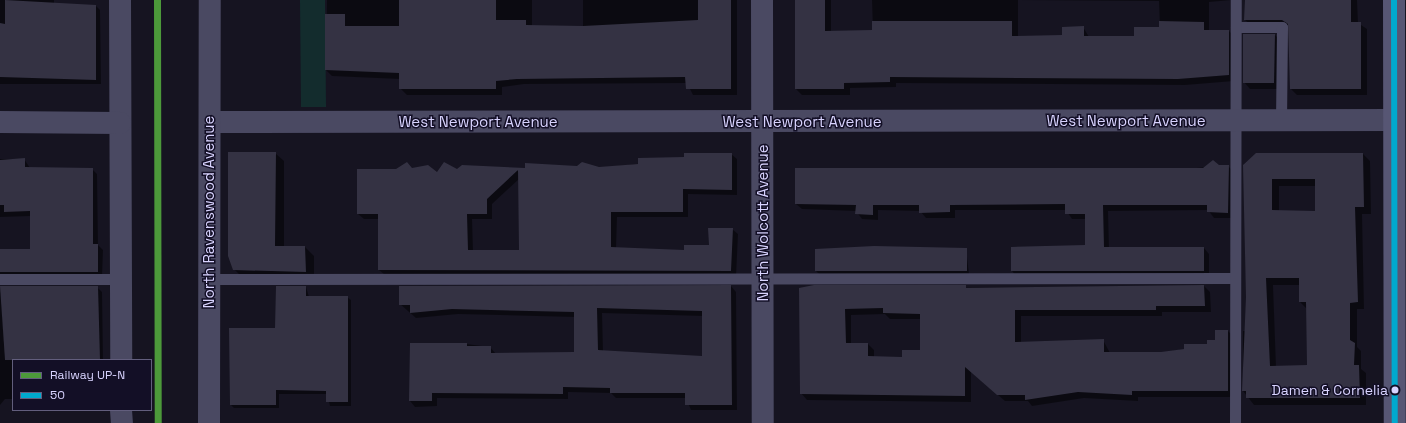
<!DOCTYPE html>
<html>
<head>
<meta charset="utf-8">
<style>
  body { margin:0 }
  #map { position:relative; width:1406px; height:423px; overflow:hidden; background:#161421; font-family:"Space Grotesk",sans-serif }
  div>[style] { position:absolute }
  .green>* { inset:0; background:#132c2d }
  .shadow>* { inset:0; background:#0007 }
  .building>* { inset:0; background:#343243 }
  .lane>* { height:11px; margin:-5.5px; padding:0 5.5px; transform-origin:5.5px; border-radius:5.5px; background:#4a4962 }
  .street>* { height:22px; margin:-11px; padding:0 11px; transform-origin:11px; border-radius:11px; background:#4a4962 }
  .secondary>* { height:22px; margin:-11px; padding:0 11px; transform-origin:11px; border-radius:11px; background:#575674 }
  .bus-1>* { height:6px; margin:-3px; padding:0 3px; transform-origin:3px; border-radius:3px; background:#00a9ce }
  .rail-1>* { height:7px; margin:-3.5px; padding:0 3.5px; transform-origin:3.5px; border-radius:3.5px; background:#4c993a }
  .dots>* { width:11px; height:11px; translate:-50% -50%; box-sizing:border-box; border:2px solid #130f26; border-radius:50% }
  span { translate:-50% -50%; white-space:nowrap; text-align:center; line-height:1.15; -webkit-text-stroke:3px #130f26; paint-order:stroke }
  .bus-label { font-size:14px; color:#d9d4ff }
  .right { translate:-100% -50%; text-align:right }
  .street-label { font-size:15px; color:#d9d4ff }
  .legend { position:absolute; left:12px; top:359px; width:140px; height:52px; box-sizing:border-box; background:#130f26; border:1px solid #625e7d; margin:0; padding:5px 7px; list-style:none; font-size:12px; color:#d9d4ff }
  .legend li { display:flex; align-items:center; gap:8px; height:20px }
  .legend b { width:20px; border:1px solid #625e7d }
</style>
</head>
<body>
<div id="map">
  <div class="green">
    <i style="clip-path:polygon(300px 0,325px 0,326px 107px,301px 107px)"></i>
  </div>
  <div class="shadow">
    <i style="clip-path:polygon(0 0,54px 0,54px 6px,96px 6px,100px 10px,101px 84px,0 84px)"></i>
    <i style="clip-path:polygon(327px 0,532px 0,532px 26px,583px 26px,583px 0,737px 0,737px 95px,693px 95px,687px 83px,524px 84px,502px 87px,502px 95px,407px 95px,400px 88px,400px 79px,332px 76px,326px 70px)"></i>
    <i style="clip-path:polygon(evenodd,796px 0,831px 0,831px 32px,873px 31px,872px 0,1231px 0,1209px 2px,1209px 31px,1229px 31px,1235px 37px,1234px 81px,1185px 85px,896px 83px,896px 87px,850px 88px,850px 95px,802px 95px,796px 89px,796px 0,1018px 0,1159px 1px,1160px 28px,1135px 37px,1089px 37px,1083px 27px,1063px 36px,1018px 37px,1018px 0)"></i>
    <i style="clip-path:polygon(1246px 0,1357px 0,1358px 23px,1367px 29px,1367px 95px,1297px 95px,1291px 89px,1289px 26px,1252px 26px,1245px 20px)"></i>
    <i style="clip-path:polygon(1275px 35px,1281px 41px,1280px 89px,1250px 89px,1244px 82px)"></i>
    <i style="clip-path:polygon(275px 153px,284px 161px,284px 247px,305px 247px,314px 256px,314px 280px,243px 278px,234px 269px)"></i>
    <i style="clip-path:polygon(evenodd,731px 154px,737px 159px,737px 195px,688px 194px,688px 217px,617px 217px,616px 248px,685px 251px,710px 246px,732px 229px,738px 234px,736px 277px,385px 275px,379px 270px,379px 219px,364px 219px,358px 214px,412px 169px,437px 174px,599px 168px,731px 154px,519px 179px,520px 251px,473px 251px,472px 219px,492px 219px,492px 204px,519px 179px)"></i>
    <i style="clip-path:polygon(evenodd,1256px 154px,1363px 154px,1370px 161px,1371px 214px,1362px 214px,1364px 309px,1357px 309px,1357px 347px,1361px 351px,1361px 369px,1366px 373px,1366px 405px,1254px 405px,1243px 391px,1243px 331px,1247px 331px,1244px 164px,1256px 154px,1279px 186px,1316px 186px,1316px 212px,1279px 212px,1279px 186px,1256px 154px,1273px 285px,1299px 285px,1300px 302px,1307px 309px,1308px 366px,1276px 367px,1273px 285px)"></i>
    <i style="clip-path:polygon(0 159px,24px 159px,30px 168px,92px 169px,97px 174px,98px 245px,103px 250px,102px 277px,0 283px,0 250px,31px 250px,31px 216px,0 217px)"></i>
    <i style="clip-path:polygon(1219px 166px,1228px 166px,1234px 172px,1234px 218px,1214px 218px,1208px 210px,1108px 211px,1109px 248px,1204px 248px,1209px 254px,1209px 276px,1017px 277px,1012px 271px,1086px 246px,1086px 219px,1072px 219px,1066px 210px,955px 210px,955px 218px,926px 218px,920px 211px,878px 210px,878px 220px,862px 219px,856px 211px,802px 209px,796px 204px)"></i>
    <i style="clip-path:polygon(966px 249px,969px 274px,819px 274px,816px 271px)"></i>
    <i style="clip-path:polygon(evenodd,731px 286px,736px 292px,737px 410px,691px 410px,686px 398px,616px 398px,611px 393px,568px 392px,568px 399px,437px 398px,437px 406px,415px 407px,410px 401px,411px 344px,466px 344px,490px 347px,496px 354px,575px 353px,575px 317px,458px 314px,416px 318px,400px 304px,731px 286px,602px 313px,703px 316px,703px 357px,603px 351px,602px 313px)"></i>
    <i style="clip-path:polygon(evenodd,1204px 286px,1210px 292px,1211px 312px,1162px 312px,1162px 316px,1021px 316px,1021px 343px,1103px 340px,1110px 353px,1161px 353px,1208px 345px,1228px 331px,1234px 337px,1234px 397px,1138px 397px,1138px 401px,1084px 398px,1032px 406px,1028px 401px,1005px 401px,971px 372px,971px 402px,807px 400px,801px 393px,800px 289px,1204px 286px,885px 314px,890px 319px,921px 319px,921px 351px,903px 358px,874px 357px,874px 350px,868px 344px,851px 344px,851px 315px,885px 314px)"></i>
    <i style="clip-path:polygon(0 287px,97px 287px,102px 292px,103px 360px,13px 360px,13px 399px,5px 399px,0 405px)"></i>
    <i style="clip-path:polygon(306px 287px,309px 297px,347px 297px,351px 300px,351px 406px,330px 406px,327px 394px,279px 394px,279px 408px,234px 408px,231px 405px)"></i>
  </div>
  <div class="building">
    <i style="clip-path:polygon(5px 0,96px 5px,96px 80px,0 77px,0 23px,5px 24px)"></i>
    <i style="clip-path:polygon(399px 0,496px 0,496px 20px,526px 20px,526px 25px,583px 26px,698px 20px,698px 0,731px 0,731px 89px,686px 89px,685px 77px,517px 79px,496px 81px,496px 89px,399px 89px,399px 73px,325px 70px,325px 14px,345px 14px,345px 26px,399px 26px)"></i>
    <i style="clip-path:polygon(795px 0,825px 0,825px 31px,872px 30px,872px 21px,1012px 21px,1012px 36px,1062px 35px,1062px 27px,1084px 26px,1084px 36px,1134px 36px,1134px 27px,1159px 27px,1159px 21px,1204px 22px,1204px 30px,1229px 30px,1229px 75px,1178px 79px,890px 77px,890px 82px,844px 83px,844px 89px,795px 89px)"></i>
    <i style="clip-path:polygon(1245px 0,1351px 0,1351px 22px,1361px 22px,1361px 89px,1290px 89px,1288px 24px,1282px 20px,1244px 20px)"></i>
    <i style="clip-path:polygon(1243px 34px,1275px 34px,1274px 83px,1243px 83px)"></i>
    <i style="clip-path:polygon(228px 152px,276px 152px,275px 246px,305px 246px,306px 272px,233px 270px,228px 256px)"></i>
    <i style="clip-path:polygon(evenodd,684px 153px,732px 153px,732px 190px,683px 189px,683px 212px,611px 212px,611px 247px,684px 250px,684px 245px,709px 245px,708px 228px,733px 228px,731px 271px,378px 270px,378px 214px,357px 214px,357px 169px,396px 169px,407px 162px,412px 168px,428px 165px,437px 172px,444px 162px,457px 169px,462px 165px,525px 168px,525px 163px,577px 166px,582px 162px,599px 167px,638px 164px,638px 158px,684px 157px,684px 153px,518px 170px,519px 250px,468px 250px,467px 214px,487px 214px,487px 199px,518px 170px)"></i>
    <i style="clip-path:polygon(evenodd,1256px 153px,1363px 153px,1364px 207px,1355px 207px,1358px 302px,1350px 303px,1350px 340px,1355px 343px,1354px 365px,1359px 365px,1360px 398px,1246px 398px,1246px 391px,1242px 391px,1246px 297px,1243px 165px,1256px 153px,1272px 179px,1315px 179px,1315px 211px,1272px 210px,1272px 179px,1256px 153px,1266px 278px,1299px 278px,1299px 302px,1306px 302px,1307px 365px,1270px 366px,1266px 278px)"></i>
    <i style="clip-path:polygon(25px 158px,25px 167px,93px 168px,93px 244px,98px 244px,98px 272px,0 272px,0 249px,30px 249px,30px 211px,4px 212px,4px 205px,0 205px,0 160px)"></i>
    <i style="clip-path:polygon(1213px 160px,1219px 165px,1229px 165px,1228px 213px,1207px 212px,1207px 205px,1103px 205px,1104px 247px,1204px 247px,1204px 271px,1011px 271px,1011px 247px,1085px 245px,1085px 214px,1065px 214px,1065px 204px,950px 205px,950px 212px,919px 213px,919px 205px,873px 205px,873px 215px,855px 214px,856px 205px,795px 204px,795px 168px,1203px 168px)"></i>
    <i style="clip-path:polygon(874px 246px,967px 248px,967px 271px,815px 271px,815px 249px)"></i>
    <i style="clip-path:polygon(evenodd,731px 285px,732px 405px,685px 405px,685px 393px,610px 393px,610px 388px,563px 387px,563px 394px,432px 393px,432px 401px,409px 401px,410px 343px,467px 343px,467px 346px,491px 346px,491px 353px,574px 352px,574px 312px,452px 309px,410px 313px,410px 305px,399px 305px,399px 286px,731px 285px,597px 308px,702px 311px,702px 356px,598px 350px,597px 308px)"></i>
    <i style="clip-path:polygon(evenodd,814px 285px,966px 285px,966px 288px,1204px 285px,1205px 306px,1156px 306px,1156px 310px,1015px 310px,1015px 342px,1104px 339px,1104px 352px,1161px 352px,1184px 349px,1184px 344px,1207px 344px,1207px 340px,1215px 340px,1215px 330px,1228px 330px,1228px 391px,1132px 391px,1132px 395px,1078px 392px,1025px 400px,1025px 395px,997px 395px,965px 367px,965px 396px,800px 394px,799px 288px,814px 285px,883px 308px,883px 313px,920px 314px,920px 350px,902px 350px,902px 357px,868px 356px,868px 343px,846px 343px,845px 309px,883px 308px)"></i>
    <i style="clip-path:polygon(0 286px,98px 286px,100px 360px,5px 360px)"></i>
    <i style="clip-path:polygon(276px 286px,306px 286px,306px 296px,348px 296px,348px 402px,326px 402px,326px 391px,276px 390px,276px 405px,230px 405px,229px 328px,275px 328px)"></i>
  </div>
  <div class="lane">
    <i style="left:1236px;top:27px;width:46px"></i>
    <i style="left:1282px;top:27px;width:94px;rotate:90.6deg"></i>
    <i style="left:0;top:279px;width:121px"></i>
    <i style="left:209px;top:279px;width:1026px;rotate:-0.06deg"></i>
    <i style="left:1235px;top:423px;width:423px;rotate:-89.9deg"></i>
  </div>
  <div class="street">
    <i style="left:120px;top:0;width:360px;rotate:89.8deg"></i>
    <i style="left:762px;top:0;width:423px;rotate:89.9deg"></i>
    <i style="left:0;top:122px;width:120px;rotate:0.5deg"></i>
    <i style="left:210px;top:122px;width:1184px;rotate:-0.1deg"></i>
    <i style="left:121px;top:410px;width:13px;rotate:86deg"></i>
    <i style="left:209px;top:423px;width:423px;rotate:-89.9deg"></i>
  </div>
  <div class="secondary">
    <i style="left:1394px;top:0;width:423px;rotate:89.9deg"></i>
  </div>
  <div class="bus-1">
    <i style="left:1394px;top:0;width:423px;rotate:89.9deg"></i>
  </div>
  <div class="rail-1">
    <i style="left:157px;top:0;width:423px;rotate:89.9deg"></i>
  </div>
  <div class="dots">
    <i style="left:1395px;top:390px;background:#d9d4ff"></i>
  </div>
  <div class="bus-label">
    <span class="right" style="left:1388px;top:390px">Damen &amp; Cornelia</span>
  </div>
  <div class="street-label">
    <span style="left:1126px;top:121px">West Newport Avenue</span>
    <span style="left:478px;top:122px">West Newport Avenue</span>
    <span style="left:802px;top:122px">West Newport Avenue</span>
    <span style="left:209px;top:212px;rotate:-90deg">North Ravenswood Avenue</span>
    <span style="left:763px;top:223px;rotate:-90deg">North Wolcott Avenue</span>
  </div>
  <ul class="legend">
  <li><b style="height:5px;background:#4c993a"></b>Railway UP-N</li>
  <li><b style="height:5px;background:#00a9ce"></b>50</li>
  </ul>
</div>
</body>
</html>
